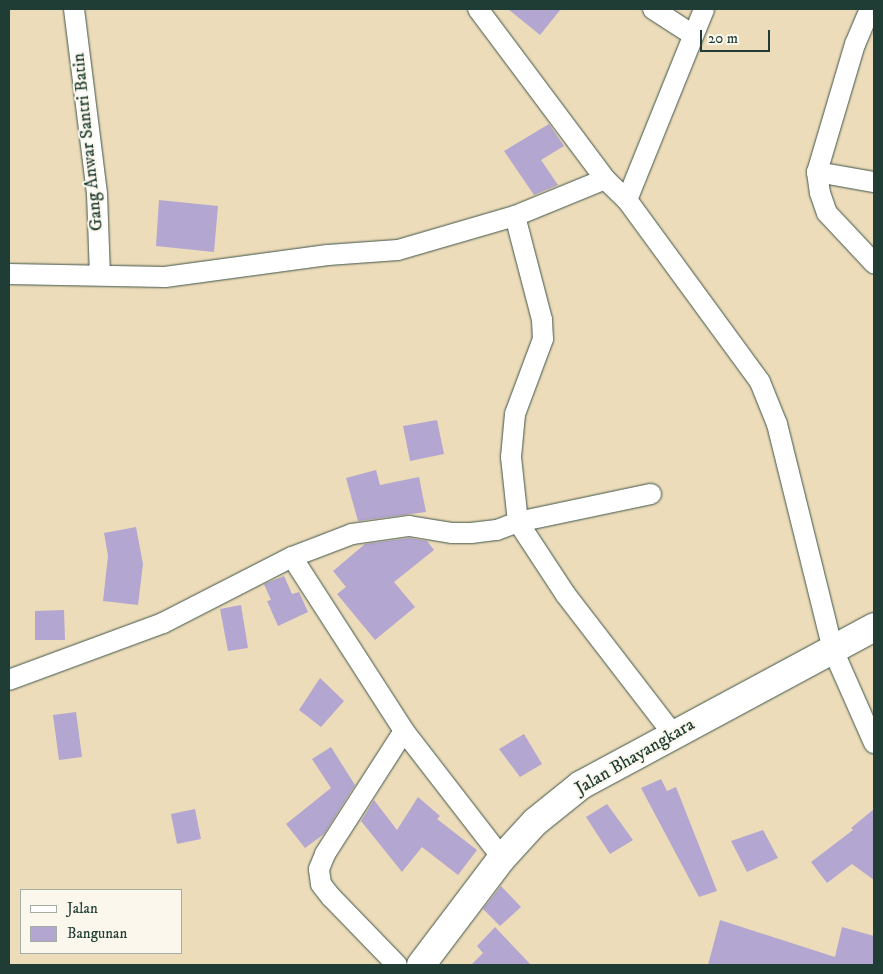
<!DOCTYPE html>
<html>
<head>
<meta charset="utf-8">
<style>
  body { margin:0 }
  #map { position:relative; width:883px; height:974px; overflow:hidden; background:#eddcba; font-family:"IM FELL DW Pica",serif }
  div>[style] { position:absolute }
  .building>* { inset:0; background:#b3a6d0 }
  .roads { filter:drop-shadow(0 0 1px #3e5548) drop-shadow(0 0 1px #3e5548) }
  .street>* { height:20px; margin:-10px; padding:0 10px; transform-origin:10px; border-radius:10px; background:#fff }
  .secondary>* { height:28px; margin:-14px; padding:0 14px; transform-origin:14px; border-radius:14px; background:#fff }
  span { translate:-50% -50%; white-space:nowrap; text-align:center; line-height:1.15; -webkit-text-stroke:4px #fbf7ec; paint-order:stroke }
  .street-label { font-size:18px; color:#1f3d34 }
  .frame { position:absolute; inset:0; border:10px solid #1f3d34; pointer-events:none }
  .legend { position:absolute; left:20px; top:889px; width:162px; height:65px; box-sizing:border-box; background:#fbf7ec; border:1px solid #a3ada2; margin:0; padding:6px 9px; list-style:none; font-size:15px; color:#1f3d34 }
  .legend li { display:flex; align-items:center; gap:10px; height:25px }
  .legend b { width:25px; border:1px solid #a3ada2 }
  .scale { position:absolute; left:700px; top:30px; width:70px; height:22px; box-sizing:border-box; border:2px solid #1f3d34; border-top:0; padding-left:6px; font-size:15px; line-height:18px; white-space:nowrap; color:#1f3d34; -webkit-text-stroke:4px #fbf7ec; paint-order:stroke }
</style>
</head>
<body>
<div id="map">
  <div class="building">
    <i style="clip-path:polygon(508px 9px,561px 9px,540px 35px)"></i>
    <i style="clip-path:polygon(549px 124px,564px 146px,541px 160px,558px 185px,534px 195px,504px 151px)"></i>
    <i style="clip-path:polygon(159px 200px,218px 206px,214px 252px,156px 246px)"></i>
    <i style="clip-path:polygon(437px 420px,444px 454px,410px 461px,403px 426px)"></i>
    <i style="clip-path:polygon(376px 470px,380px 485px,419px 477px,426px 512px,358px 521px,346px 478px)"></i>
    <i style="clip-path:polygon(136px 527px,143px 564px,138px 605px,103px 601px,108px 556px,104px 533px)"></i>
    <i style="clip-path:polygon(409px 538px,427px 541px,434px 550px,394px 582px,415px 607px,375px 640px,337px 594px,346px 587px,333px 571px,365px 544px)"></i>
    <i style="clip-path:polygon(284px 576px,292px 594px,299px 592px,308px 612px,278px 626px,267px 601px,271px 600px,264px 584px)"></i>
    <i style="clip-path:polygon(241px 605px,248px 648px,228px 651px,220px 609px)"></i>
    <i style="clip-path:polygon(64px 610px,65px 640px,35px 640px,35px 611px)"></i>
    <i style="clip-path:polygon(320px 678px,344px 701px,321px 727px,299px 710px)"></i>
    <i style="clip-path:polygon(76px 712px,82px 757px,59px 760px,53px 715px)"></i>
    <i style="clip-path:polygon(524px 734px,542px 764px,520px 777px,499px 749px)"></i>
    <i style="clip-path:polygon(331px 747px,355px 785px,324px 834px,305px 848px,286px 824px,331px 788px,312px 759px)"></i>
    <i style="clip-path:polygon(661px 779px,667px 791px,676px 787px,717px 891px,699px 897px,641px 788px)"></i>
    <i style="clip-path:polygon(418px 797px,440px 816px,437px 819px,477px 850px,458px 875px,422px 847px,402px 872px,361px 821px,374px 800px,397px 830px)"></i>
    <i style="clip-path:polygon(607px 804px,633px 840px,610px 854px,586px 817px)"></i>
    <i style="clip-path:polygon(195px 809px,201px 839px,177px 844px,171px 814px)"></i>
    <i style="clip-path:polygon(874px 809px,874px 880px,852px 864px,827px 883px,811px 862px,853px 830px,851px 828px)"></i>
    <i style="clip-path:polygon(763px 830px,778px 858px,747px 872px,731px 841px)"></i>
    <i style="clip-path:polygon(501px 886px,521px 907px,500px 926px,483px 909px)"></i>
    <i style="clip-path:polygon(720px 920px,835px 957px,842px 927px,874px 936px,874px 965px,708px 965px)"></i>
    <i style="clip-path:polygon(495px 927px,531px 965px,471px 965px,483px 953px,477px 946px)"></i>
  </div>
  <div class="roads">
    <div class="street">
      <i style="left:74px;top:9px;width:186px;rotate:82.9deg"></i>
      <i style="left:97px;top:194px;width:81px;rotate:87.9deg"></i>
      <i style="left:478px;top:9px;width:212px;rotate:53.2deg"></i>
      <i style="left:605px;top:179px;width:30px;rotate:44deg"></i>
      <i style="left:627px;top:200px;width:225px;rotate:53.8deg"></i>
      <i style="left:760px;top:382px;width:45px;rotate:68deg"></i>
      <i style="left:777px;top:424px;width:233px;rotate:76.1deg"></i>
      <i style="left:833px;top:650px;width:102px;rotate:66.2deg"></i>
      <i style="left:653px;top:9px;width:48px;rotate:33deg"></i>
      <i style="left:870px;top:9px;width:38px;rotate:113deg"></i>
      <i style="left:855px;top:44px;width:134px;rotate:106.5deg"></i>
      <i style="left:817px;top:172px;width:21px;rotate:82deg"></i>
      <i style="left:820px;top:193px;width:21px;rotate:71deg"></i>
      <i style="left:827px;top:213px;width:69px;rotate:46.8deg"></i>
      <i style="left:817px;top:172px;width:58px;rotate:10deg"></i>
      <i style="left:627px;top:200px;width:206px;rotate:-68deg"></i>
      <i style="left:515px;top:216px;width:107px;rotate:75.4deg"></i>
      <i style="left:542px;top:320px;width:19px;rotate:87deg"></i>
      <i style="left:543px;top:339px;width:80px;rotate:110.5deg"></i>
      <i style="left:515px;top:414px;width:43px;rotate:95.3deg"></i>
      <i style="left:511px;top:457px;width:65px;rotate:83.9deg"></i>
      <i style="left:518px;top:522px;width:87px;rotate:56.7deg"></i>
      <i style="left:566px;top:595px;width:175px;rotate:52.4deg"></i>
      <i style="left:9px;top:274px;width:156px;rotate:1.1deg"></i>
      <i style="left:165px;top:277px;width:164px;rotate:-7.7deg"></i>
      <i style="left:328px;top:255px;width:70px;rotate:-4.1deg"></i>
      <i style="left:398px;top:250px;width:122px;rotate:-16.2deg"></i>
      <i style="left:515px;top:216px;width:97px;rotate:-22.3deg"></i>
      <i style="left:292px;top:557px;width:207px;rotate:57.2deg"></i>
      <i style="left:404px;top:731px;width:160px;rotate:52.3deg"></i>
      <i style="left:9px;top:680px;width:164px;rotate:-20.3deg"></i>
      <i style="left:163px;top:623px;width:145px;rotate:-27.1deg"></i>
      <i style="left:292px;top:557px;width:64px;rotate:-21deg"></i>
      <i style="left:352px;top:534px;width:58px;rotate:-8deg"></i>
      <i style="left:409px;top:526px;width:44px;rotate:9.2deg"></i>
      <i style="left:452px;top:533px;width:19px"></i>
      <i style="left:471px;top:533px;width:26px;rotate:-7deg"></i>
      <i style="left:497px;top:530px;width:22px;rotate:-21deg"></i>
      <i style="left:518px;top:522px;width:136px;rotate:-11.9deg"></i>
      <i style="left:397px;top:965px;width:95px;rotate:-134.1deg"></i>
      <i style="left:331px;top:897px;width:16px;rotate:-128deg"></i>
      <i style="left:321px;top:884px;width:15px;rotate:-98deg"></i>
      <i style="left:319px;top:869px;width:16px;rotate:-68deg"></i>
      <i style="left:325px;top:854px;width:146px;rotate:-57.3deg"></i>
    </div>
    <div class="secondary">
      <i style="left:421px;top:965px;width:134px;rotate:-52.9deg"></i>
      <i style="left:502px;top:858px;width:49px;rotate:-47.5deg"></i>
      <i style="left:535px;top:822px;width:59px;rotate:-38.8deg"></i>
      <i style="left:581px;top:785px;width:333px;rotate:-28.3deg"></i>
    </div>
  </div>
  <div class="street-label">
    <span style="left:88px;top:142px;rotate:-96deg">Gang Anwar Santri Batin</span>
    <span style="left:635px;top:757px;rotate:-30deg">Jalan Bhayangkara</span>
  </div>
  <div class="frame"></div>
  <ul class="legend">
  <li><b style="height:6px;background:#fff"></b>Jalan</li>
  <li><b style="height:14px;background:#b3a6d0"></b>Bangunan</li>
  </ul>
  <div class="scale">20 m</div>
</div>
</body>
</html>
